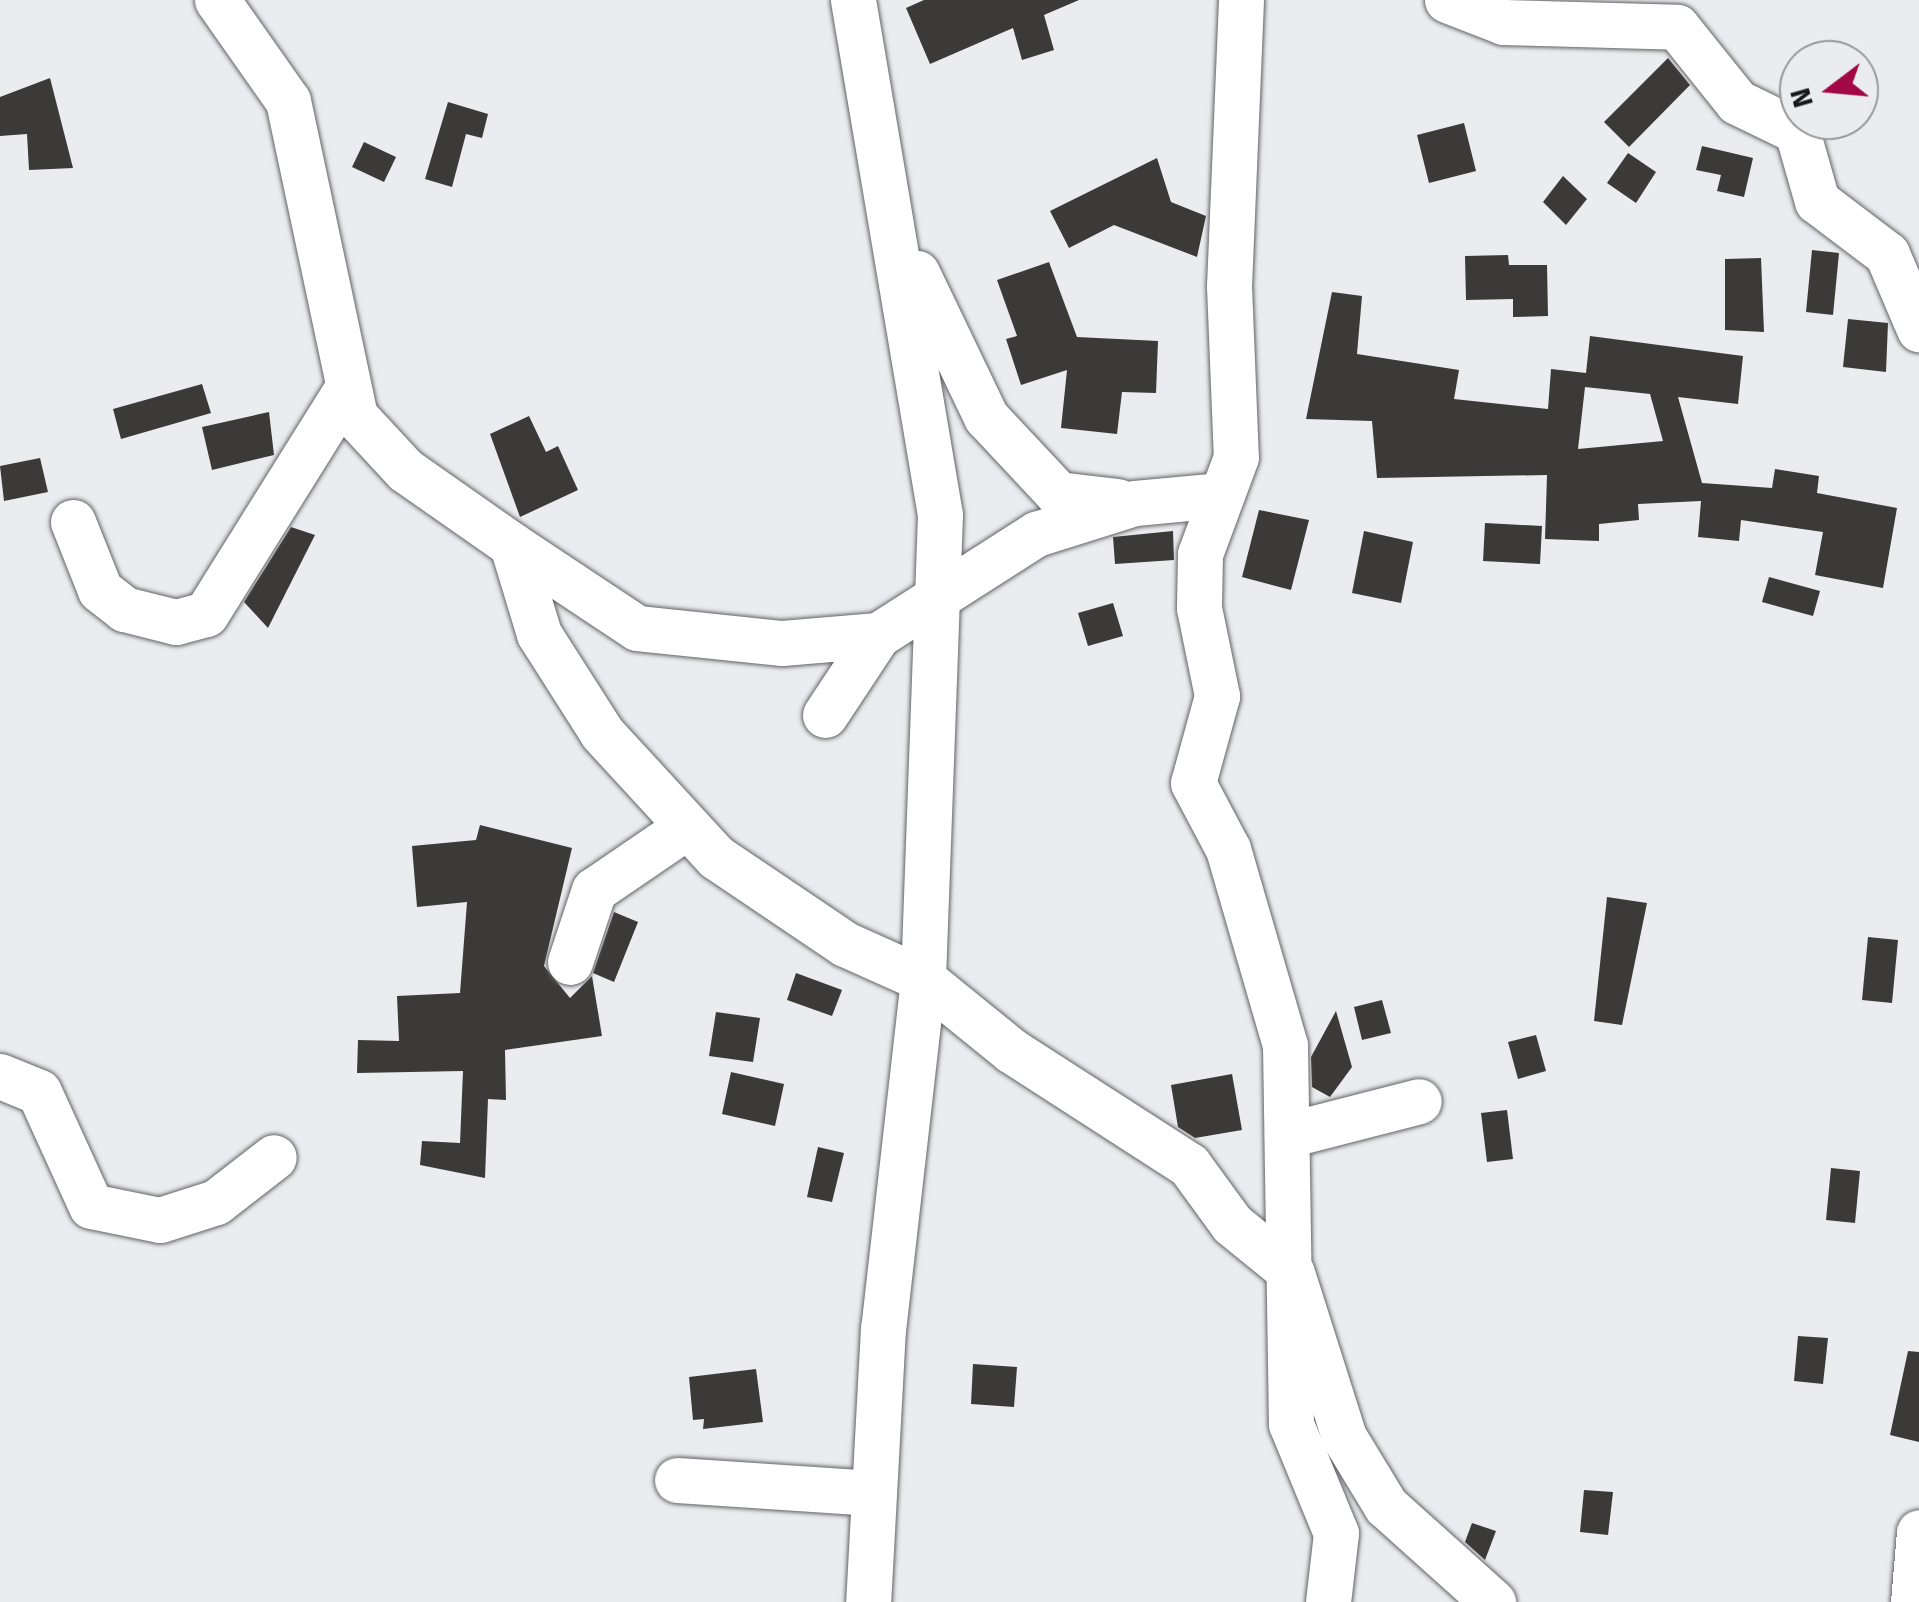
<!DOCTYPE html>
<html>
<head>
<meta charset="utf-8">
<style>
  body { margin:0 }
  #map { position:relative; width:1919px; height:1602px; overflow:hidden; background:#ebecef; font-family:"Fira Sans",sans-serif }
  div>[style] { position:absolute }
  .building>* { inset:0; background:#3c3a38 }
  .roads { filter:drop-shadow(0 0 2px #626366) drop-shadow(0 0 2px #626366) }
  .minor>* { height:45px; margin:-22.5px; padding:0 22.5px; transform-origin:22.5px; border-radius:22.5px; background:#fff }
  span { translate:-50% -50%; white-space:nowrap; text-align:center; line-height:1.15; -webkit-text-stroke:10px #ebecef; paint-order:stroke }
  .north { position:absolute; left:1779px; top:40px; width:100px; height:100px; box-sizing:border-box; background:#ebecef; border:2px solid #979799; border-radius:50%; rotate:254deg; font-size:28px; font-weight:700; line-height:40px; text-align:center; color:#181819 }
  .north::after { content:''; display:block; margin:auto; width:35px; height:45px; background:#a20846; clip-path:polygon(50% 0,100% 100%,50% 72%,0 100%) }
</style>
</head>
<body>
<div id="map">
  <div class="building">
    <i style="clip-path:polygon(924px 0,1079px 0,1044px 15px,1054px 50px,1022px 60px,1013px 28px,930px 64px,906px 8px)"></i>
    <i style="clip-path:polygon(1668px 58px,1690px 85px,1629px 147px,1604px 122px)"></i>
    <i style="clip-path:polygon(50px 78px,73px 168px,29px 170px,27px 134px,0 136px,0 97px)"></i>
    <i style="clip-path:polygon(448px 102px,488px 114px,482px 138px,466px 134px,452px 187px,425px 179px)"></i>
    <i style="clip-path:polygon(1464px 123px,1476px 171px,1429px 183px,1417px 135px)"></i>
    <i style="clip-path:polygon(364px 142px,396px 157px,384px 182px,352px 167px)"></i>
    <i style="clip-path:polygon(1702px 146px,1753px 158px,1744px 197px,1717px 191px,1721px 175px,1696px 170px)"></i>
    <i style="clip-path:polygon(1628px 153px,1656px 172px,1636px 203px,1607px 183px)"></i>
    <i style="clip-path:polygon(1157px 158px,1171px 202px,1206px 216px,1197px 257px,1114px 225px,1069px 248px,1050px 211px)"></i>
    <i style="clip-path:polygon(1563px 176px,1587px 199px,1566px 225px,1543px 202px)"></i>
    <i style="clip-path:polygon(1812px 250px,1839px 253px,1833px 315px,1806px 312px)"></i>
    <i style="clip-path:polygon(1508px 255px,1509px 265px,1547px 265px,1548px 316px,1513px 317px,1513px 299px,1466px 300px,1465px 256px)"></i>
    <i style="clip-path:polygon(1761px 258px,1764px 332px,1725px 330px,1725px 259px)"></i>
    <i style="clip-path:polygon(1049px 262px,1077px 337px,1158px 341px,1156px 393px,1122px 392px,1117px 434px,1061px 428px,1067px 370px,1021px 385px,1006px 339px,1017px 336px,997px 280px)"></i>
    <i style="clip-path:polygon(evenodd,1332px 292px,1362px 296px,1357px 354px,1459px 370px,1454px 399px,1548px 409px,1551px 369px,1586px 373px,1590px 336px,1743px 356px,1738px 404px,1678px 397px,1702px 483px,1772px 488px,1775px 469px,1819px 476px,1817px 493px,1897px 508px,1883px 588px,1815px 575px,1823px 532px,1741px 520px,1739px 541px,1698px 537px,1701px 501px,1638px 504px,1639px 520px,1599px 524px,1599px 541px,1545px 539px,1547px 475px,1377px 478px,1372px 421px,1306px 419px,1332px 292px,1585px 387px,1650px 394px,1663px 441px,1578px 449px,1585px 387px)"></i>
    <i style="clip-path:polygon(1848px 319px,1888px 323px,1886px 372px,1843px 367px)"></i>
    <i style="clip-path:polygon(202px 384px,211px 413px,121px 439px,113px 409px)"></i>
    <i style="clip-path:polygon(269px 412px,274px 455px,212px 470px,202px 427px)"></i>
    <i style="clip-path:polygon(529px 416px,546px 452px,558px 446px,578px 490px,520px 517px,490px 434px)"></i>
    <i style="clip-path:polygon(40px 458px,48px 492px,4px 501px,0 466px)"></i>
    <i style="clip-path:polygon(1259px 510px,1309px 520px,1291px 590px,1242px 577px)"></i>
    <i style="clip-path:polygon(1485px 523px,1542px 526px,1540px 564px,1483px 561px)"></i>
    <i style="clip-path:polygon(291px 527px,315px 535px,268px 628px,244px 602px)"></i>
    <i style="clip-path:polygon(1173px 531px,1174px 560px,1115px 564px,1113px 537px)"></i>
    <i style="clip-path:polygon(1364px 531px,1413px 542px,1401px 603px,1352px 593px)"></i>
    <i style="clip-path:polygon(1769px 577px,1820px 591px,1813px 616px,1762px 602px)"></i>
    <i style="clip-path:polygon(1113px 603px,1123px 636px,1088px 646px,1078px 613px)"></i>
    <i style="clip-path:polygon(480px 825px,572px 848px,544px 966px,570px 998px,592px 976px,602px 1036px,505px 1050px,506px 1100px,488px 1099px,485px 1178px,420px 1165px,422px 1141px,460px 1143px,463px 1071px,357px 1073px,358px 1040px,399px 1041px,397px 996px,460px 993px,467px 902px,417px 907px,412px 846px,476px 840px)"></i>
    <i style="clip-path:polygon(1607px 897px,1647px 903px,1622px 1025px,1594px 1021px)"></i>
    <i style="clip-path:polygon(614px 912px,638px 922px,614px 982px,593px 973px)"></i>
    <i style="clip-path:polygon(1868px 937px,1898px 940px,1892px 1003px,1862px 1000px)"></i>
    <i style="clip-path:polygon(796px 973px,842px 990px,832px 1016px,787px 1000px)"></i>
    <i style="clip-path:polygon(1382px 1000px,1391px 1033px,1362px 1040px,1354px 1007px)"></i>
    <i style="clip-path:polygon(1336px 1011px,1352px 1067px,1330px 1097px,1312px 1087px,1311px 1057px)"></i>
    <i style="clip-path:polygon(716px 1012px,760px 1018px,753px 1062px,709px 1056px)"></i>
    <i style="clip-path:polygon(1536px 1035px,1546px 1071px,1518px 1079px,1508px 1042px)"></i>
    <i style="clip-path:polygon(731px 1072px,784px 1084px,775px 1126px,722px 1114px)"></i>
    <i style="clip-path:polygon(1232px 1074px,1242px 1130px,1195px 1138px,1178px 1127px,1171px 1085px)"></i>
    <i style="clip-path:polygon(1507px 1110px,1513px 1159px,1487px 1162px,1481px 1113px)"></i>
    <i style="clip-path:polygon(818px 1147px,844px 1153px,832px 1202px,807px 1197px)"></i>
    <i style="clip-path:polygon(1831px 1168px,1860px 1171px,1855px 1223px,1826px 1220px)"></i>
    <i style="clip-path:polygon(1798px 1336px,1828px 1338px,1823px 1384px,1794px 1381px)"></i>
    <i style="clip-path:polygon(1908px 1351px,1919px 1352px,1919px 1442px,1890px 1435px)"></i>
    <i style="clip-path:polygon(973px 1364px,1017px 1367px,1014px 1407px,971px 1404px)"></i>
    <i style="clip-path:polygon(756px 1369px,763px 1422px,703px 1429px,704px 1419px,693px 1420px,689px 1377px)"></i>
    <i style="clip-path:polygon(1584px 1490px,1613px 1492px,1608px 1535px,1580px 1532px)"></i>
    <i style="clip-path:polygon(1472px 1523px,1496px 1531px,1485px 1560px,1465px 1542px)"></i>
  </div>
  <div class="roads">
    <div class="minor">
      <i style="left:217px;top:0;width:123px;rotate:54.9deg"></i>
      <i style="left:288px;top:101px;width:322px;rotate:78deg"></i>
      <i style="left:355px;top:416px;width:74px;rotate:47.2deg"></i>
      <i style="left:405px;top:470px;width:131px;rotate:35deg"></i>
      <i style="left:512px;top:545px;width:93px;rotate:73.1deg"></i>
      <i style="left:539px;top:634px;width:117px;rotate:57.5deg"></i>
      <i style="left:602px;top:733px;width:168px;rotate:47.4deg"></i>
      <i style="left:716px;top:857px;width:156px;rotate:34deg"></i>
      <i style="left:845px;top:944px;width:85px;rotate:24.2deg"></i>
      <i style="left:923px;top:979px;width:114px;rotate:39deg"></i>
      <i style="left:1012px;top:1051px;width:211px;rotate:32.8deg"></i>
      <i style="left:1189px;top:1165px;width:73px;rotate:53.9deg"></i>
      <i style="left:1232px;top:1224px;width:77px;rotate:39.2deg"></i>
      <i style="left:1292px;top:1273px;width:172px;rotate:72.4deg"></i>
      <i style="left:1344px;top:1437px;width:81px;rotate:58.7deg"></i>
      <i style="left:1386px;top:1506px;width:144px;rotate:41.9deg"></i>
      <i style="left:853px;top:0;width:522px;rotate:80.41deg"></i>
      <i style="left:940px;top:515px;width:464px;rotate:92.1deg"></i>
      <i style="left:923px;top:979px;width:351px;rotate:96.5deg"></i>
      <i style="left:883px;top:1328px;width:274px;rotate:93.1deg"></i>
      <i style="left:1241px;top:0;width:286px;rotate:92.4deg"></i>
      <i style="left:1229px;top:286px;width:171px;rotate:87.7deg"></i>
      <i style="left:1236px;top:457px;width:103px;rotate:110.4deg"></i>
      <i style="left:1200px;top:554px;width:54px;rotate:91.1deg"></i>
      <i style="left:1199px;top:608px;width:90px;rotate:78.4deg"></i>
      <i style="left:1217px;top:696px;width:90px;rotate:105.4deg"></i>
      <i style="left:1193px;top:783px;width:75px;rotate:62.1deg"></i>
      <i style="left:1228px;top:849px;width:204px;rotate:73.8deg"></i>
      <i style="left:1285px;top:1045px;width:379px;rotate:89.1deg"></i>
      <i style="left:1291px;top:1424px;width:118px;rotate:67.6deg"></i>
      <i style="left:1336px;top:1533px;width:69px;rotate:96.6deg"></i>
      <i style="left:1447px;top:0;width:60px;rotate:21.4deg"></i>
      <i style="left:1503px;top:22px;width:174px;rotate:1.6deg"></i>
      <i style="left:1677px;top:27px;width:96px;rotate:51.3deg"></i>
      <i style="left:1737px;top:102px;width:67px;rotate:25.8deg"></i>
      <i style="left:1797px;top:131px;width:73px;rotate:74.1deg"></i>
      <i style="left:1817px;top:201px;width:88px;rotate:37.1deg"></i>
      <i style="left:1887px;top:254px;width:82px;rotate:66.9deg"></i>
      <i style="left:917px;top:273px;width:160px;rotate:64.4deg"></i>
      <i style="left:986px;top:417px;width:105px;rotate:46.9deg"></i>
      <i style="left:1058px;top:494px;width:60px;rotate:6.7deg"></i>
      <i style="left:73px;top:522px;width:73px;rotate:68.3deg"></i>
      <i style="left:100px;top:590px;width:31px;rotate:38deg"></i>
      <i style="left:124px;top:609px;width:54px;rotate:14deg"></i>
      <i style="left:176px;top:622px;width:31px;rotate:-15deg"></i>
      <i style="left:206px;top:614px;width:264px;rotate:-58deg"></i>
      <i style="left:512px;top:545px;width:150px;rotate:33.6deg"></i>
      <i style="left:637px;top:628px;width:146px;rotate:5.9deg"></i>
      <i style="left:782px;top:643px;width:96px;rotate:-4.8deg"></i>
      <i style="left:825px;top:715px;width:96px;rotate:-56.5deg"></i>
      <i style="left:878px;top:635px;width:188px;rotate:-32.6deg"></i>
      <i style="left:1036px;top:534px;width:104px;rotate:-17.4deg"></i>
      <i style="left:1135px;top:503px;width:87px;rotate:-5.3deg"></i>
      <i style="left:570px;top:962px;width:76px;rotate:-71.6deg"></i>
      <i style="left:594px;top:890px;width:110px;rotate:-34.3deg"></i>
      <i style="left:0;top:1076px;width:42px;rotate:22.3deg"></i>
      <i style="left:39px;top:1092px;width:125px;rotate:65.5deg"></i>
      <i style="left:91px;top:1206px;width:70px;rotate:11.5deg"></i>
      <i style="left:160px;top:1220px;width:59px;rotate:-17.8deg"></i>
      <i style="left:216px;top:1202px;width:73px;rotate:-37.8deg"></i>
      <i style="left:1287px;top:1135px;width:136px;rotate:-14.4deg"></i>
      <i style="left:677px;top:1480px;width:197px;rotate:3.8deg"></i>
      <i style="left:1913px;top:1602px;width:70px;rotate:-85.1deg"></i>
    </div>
  </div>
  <div class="north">N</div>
</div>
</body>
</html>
